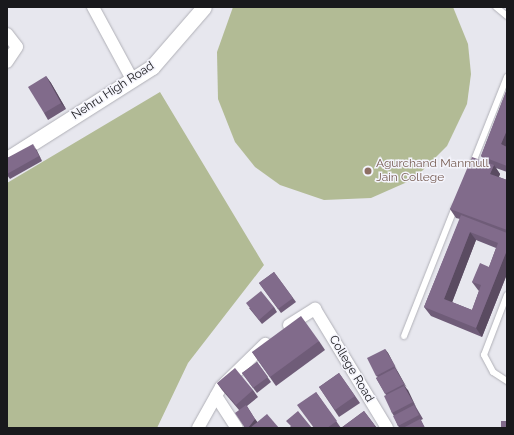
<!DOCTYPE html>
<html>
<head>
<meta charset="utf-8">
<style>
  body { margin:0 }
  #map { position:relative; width:514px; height:435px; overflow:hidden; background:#e7e7ee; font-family:Raleway,sans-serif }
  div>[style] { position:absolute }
  .green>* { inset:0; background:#b2bb95 }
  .roads { filter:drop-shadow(0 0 1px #b0b0b7) drop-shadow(0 0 1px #b0b0b7) }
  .service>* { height:6px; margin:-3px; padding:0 3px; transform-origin:3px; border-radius:3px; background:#fff }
  .minor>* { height:12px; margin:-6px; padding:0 6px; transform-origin:6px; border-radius:6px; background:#fff }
  .tertiary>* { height:15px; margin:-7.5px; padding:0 7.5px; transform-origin:7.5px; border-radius:7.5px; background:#fff }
  .wall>* { inset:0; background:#6f5c78 }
  .shaded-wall>* { inset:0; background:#5a4b61 }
  .building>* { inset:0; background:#816b8b }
  .dots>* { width:11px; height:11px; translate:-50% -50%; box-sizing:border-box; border:2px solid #f4f4fc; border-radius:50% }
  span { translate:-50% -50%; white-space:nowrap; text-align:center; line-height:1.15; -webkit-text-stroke:3px #f4f4fc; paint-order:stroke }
  .street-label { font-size:12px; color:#19191c }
  .education-label { font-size:12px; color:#785e54 }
  .left { translate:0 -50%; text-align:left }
  .frame { position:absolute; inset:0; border:8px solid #19191c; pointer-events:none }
</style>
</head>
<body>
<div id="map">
  <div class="green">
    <i style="clip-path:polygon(233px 7px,453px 7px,468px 44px,471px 74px,467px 104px,447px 146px,414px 179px,371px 198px,324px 200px,280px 185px,255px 167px,235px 142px,218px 99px,217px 52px)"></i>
    <i style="clip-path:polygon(160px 92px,264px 265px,188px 363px,157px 428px,7px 428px,7px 183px)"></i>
  </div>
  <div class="roads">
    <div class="service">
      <i style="left:496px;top:7px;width:14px;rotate:39deg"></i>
      <i style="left:472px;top:165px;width:95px;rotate:-68.3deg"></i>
      <i style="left:507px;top:295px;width:64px;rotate:111deg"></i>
      <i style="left:484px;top:355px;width:19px;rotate:62deg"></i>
      <i style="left:493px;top:372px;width:17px;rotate:33deg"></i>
      <i style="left:404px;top:336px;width:139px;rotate:-68.4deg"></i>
    </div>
    <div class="minor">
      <i style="left:93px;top:7px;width:82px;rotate:61.6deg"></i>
      <i style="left:7px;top:34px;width:16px;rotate:52deg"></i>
      <i style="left:17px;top:47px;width:18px;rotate:124deg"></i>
      <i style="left:289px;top:325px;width:31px;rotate:-32deg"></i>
      <i style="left:315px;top:309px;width:139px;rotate:58.8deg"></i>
      <i style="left:216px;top:396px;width:38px;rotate:57deg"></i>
      <i style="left:198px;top:428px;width:47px;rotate:-60.7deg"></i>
      <i style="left:221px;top:387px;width:62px;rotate:-44.3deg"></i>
    </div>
    <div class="tertiary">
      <i style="left:7px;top:159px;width:172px;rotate:-32.4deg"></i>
      <i style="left:152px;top:67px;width:79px;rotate:-49.1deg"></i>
    </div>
  </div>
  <div class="wall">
    <i style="clip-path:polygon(46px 76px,51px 83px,66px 109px,48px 120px,44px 113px)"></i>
    <i style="clip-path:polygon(evenodd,507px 89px,507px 172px,496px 168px,500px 174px,499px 177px,507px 180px,507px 274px,482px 337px,431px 316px,424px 307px,460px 219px,456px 218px,450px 209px,486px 162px,481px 156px,507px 89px,476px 240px,496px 248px,489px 267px,472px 282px,478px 290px,479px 291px,472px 310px,452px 302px,476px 240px)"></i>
    <i style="clip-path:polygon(36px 149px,42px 161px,10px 179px,7px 175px,7px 158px)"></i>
    <i style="clip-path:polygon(274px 272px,296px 302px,281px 313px,259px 283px)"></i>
    <i style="clip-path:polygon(274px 307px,277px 312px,262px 324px,249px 308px)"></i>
    <i style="clip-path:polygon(319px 341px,325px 350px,276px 386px,252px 352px)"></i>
    <i style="clip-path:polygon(385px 349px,388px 353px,416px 407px,423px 419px,421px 420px,425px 428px,400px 428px,398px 426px,394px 416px,392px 413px,386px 395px,376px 378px,378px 377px,376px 376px)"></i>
    <i style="clip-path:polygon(257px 362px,271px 382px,257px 393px,242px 373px)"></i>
    <i style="clip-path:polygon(339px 373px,360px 403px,339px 417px,319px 387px)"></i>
    <i style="clip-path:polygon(217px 383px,253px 390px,258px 397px,247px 406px,257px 422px,279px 428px,245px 428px,239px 410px,222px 390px)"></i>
    <i style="clip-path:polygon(316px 392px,341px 428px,364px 411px,377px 428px,314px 428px)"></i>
  </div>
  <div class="shaded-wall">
    <i style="clip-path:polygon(46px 76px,51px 83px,66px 109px,61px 103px)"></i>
    <i style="clip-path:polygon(507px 130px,507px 153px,501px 144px)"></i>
    <i style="clip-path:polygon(33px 144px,36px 149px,42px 161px,39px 156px)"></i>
    <i style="clip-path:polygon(494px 165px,500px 174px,496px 183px,490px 174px)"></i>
    <i style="clip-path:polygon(470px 232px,476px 240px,450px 308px,444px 299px)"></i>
    <i style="clip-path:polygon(507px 250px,507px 274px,482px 337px,476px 328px)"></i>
    <i style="clip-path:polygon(385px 349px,388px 353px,398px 371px,395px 366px)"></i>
    <i style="clip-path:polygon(395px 368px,398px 372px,407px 388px,404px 384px)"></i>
    <i style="clip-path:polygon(404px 386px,408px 390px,416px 407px,413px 402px)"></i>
    <i style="clip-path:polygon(255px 419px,259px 424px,255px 428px,248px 428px)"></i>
  </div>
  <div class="building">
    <i style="clip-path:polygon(46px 76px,61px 103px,44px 113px,28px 87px)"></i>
    <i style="clip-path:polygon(507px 89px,507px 130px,501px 144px,507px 147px,507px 166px,481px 156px)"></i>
    <i style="clip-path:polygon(33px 144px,39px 156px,7px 174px,7px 158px)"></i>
    <i style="clip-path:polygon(472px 157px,494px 165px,490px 174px,507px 180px,507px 230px,450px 209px)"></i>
    <i style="clip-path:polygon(evenodd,461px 215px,507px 233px,507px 250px,476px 328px,424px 307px,461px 215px,470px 232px,498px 243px,489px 267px,480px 263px,472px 282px,481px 285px,472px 310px,444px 299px,470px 232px)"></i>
    <i style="clip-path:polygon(274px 272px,293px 298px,278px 309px,259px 283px)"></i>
    <i style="clip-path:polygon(261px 291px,274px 307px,259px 320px,246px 303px)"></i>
    <i style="clip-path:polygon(301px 316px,319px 341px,270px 377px,252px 352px)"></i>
    <i style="clip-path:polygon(385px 349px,395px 366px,376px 376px,367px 358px)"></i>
    <i style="clip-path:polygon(257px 362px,268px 377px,253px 388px,242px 373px)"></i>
    <i style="clip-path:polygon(235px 368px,253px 390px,236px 405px,217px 383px)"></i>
    <i style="clip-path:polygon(395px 368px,404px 384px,385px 394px,376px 378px)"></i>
    <i style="clip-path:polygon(339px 373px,355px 396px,335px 410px,319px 387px)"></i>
    <i style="clip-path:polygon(404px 386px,413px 402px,392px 413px,384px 396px)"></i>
    <i style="clip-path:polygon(316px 392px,337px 421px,327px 428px,314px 428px,297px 405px)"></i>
    <i style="clip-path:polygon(246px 405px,255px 419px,248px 428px,245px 428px,235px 413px)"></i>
    <i style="clip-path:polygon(414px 405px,419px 415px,398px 426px,393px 416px)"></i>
    <i style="clip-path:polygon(298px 411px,312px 428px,289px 428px,291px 426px,286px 421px)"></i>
    <i style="clip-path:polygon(364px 411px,375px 426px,372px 428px,341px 428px)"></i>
    <i style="clip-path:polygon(267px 414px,279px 428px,250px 428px)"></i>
    <i style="clip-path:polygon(420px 419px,425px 428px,403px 428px)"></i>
    <i style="clip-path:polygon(501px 421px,507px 421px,507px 428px,501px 428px)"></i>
  </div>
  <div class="dots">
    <i style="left:368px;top:171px;background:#8d6e63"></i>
  </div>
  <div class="street-label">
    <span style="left:113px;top:91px;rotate:-33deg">Nehru High Road</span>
    <span style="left:351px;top:369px;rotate:59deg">College Road</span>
  </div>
  <div class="education-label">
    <span class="left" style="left:376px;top:171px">Agurchand Manmull<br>Jain College</span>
  </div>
  <div class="frame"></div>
</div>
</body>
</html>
